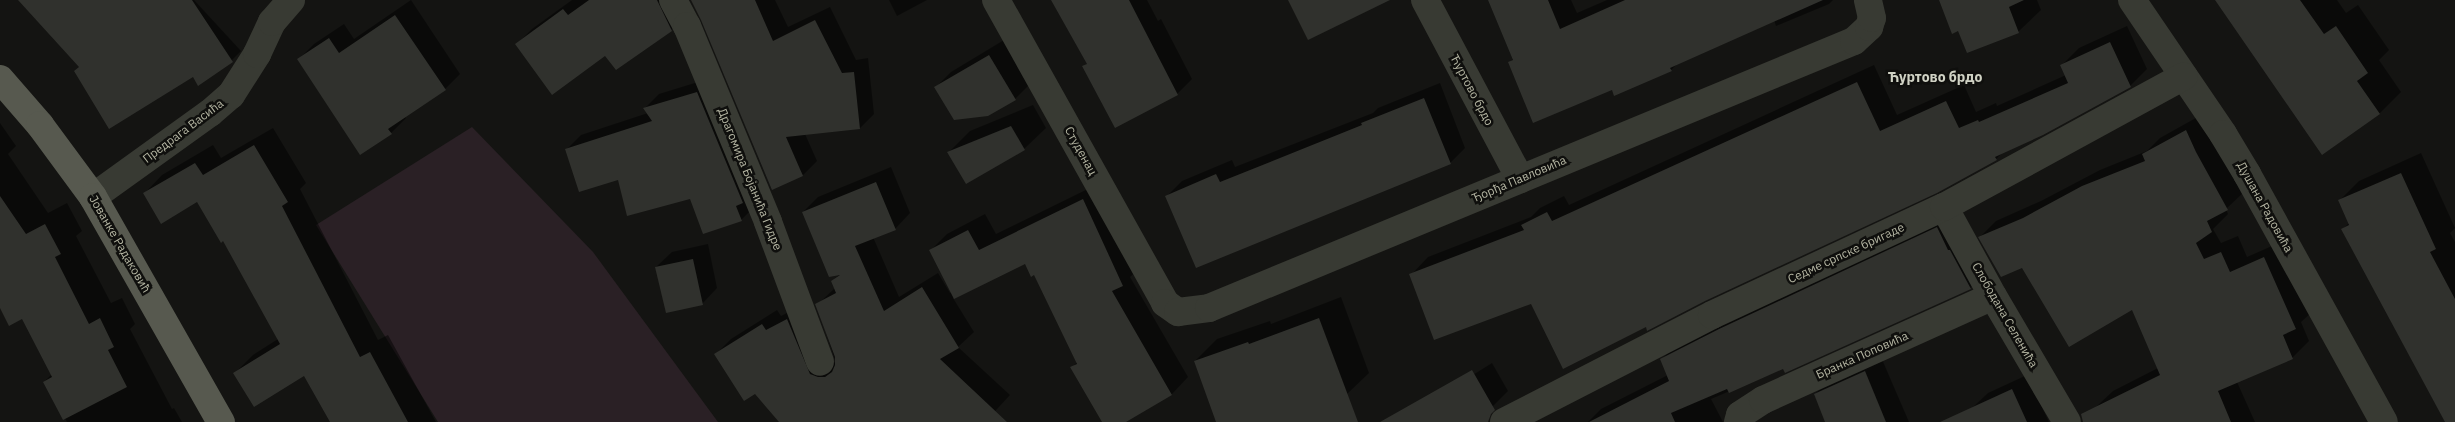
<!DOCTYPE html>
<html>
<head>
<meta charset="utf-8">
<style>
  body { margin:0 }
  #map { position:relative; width:2455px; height:422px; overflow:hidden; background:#141412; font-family:"IBM Plex Sans",sans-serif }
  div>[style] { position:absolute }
  .green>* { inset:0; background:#2a2025 }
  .shadow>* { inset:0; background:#0007 }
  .building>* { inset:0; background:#30312d }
  .minor>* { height:28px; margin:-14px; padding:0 14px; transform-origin:14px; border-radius:14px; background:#383a33 }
  .major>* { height:28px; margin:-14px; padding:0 14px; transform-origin:14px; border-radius:14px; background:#57594f }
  span { translate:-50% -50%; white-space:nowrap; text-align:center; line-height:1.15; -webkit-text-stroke:5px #0f0f0d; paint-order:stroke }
  .street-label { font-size:12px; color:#b5b6a3 }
  .neighbourhood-label { font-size:14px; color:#d0d2c4; font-weight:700 }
</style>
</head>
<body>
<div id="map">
  <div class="green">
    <i style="clip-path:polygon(472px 127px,593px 252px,718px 422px,438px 422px,316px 225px)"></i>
  </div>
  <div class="shadow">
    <i style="clip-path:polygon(19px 0,194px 0,241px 51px,225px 67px,193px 75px,80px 66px)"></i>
    <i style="clip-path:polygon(411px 0,460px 74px,445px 89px,405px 116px,406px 118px,391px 133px,299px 59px,314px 44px,344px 24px,354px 39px)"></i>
    <i style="clip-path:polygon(572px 0,678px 0,686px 14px,671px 30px,606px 54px,517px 44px,532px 29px)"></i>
    <i style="clip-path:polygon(692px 0,775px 0,788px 27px,830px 7px,856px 60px,868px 58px,874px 114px,860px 128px,805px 134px,817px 161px,803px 175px)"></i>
    <i style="clip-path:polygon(889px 0,927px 0,897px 16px)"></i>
    <i style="clip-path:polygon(1053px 0,1147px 0,1158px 21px,1161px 19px,1192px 79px,1177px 94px,1084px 67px,1088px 63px)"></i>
    <i style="clip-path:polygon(1489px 0,1571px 0,1577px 13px,1607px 0,1833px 0,1829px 4px,1776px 26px,1774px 20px,1677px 64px,1671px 70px,1612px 88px,1509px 63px,1514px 58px)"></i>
    <i style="clip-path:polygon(1940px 0,2037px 0,2041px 10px,2019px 31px,1967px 52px,1958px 29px)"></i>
    <i style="clip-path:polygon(2216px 0,2337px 0,2346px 13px,2358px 5px,2389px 50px,2379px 60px,2401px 92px,2380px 113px,2322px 153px)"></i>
    <i style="clip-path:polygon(2127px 26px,2147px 69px,2130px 86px,2003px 152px,1996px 159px,1646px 325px,1532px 303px,1411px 275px,1428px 257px,1531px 217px,1540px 208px,1564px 196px,1569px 205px,1874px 65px,1897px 115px,1964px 85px,1976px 112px,1996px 103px,1997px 106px,2066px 75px,2062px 65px,2079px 48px)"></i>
    <i style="clip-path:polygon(1004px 40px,1030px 84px,1015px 99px,936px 87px,951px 72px)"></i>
    <i style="clip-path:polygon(711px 78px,755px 206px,741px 220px,691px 197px,619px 178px,567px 149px,581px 135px,648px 113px,645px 108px,659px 94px)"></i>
    <i style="clip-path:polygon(1440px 83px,1465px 148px,1450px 163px,1167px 196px,1182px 181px,1232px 160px,1235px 167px,1373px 113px,1378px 108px)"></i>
    <i style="clip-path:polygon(1033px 105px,1046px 128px,1024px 149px,949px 152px,970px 131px)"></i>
    <i style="clip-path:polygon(2203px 114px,2244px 192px,2226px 209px,2228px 214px,2213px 229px,2221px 243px,2238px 236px,2247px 257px,2281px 242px,2312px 312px,2301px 322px,2309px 341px,2292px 358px,2237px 382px,2255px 422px,2103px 422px,2096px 407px,2113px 391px,2158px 368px,2133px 308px,2022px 267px,1980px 237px,1996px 221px,2041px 201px,2100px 170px,2147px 151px,2160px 138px)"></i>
    <i style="clip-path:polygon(0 123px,16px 146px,8px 154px,48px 213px,67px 203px,82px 231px,76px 236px,111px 303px,122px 298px,135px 324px,130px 329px,172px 409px,174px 408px,182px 422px,67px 422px,44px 382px,52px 374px,22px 317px,0 305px)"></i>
    <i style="clip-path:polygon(273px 128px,306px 183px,300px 189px,378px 340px,388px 335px,436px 422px,331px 422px,305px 374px,235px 373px,253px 355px,278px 339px,224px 239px,197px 200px,144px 194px,162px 175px,213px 145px,221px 158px)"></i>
    <i style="clip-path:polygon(2421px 153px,2455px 228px,2450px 233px,2455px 242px,2455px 401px,2343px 229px,2349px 223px,2339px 201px,2359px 181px)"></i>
    <i style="clip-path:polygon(891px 167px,910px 213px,895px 229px,873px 237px,899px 297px,938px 273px,950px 293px,952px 292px,930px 251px,947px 234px,985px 214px,996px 234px,1100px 183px,1139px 269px,1130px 277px,1188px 377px,1172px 394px,1124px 422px,1103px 422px,1072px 368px,1077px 362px,1035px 273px,1025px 262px,953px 298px,974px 332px,958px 347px,1010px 395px,985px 422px,780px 422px,755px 392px,716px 354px,731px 339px,777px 310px,781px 316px,803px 305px,825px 359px,836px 363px,817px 305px,835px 288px,832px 281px,840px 274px,803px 212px,818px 197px)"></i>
    <i style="clip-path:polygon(1953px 213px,1986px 273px,1970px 288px,1785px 371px,1784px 368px,1711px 399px,1723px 422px,1588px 422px,1601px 409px,1668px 375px,1661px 360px,1677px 344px)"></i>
    <i style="clip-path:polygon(708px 244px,717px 288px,702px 304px,656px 267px,672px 252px)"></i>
    <i style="clip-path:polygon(1341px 297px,1369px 373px,1347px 394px,1287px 422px,1217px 422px,1195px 361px,1217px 339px,1270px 321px,1271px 324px)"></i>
    <i style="clip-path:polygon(1881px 357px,1909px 422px,1827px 422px,1815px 394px,1831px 379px)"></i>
    <i style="clip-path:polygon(1492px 363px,1508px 391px,1493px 406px,1464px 422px,1398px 422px)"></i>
    <i style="clip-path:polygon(2027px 375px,2049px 422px,1979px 422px,1972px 408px,1988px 393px)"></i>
  </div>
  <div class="building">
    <i style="clip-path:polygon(18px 0,192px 0,233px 62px,198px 86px,193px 77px,109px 129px,74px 71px,79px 67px)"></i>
    <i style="clip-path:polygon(589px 0,657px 0,672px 31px,616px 70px,605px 56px,552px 95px,515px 44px,563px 9px,568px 15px)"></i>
    <i style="clip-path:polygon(691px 0,755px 0,773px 41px,815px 20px,842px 73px,854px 72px,860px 129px,786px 137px,803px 176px,772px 190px,701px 20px)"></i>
    <i style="clip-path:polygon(1051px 0,1129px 0,1178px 95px,1115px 128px,1082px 66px,1087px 64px)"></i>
    <i style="clip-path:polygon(1288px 0,1390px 0,1308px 40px)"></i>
    <i style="clip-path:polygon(1488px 0,1548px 0,1560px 29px,1625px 0,1823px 0,1670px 68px,1672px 71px,1614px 96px,1612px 90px,1533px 123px,1508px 62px,1513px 60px)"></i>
    <i style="clip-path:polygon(1939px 0,2024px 0,2009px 7px,2019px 33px,1967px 53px,1958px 31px,1952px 34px)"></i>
    <i style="clip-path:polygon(2215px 0,2300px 0,2324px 34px,2336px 26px,2368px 73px,2357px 81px,2380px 114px,2322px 155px)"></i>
    <i style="clip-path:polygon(395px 15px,446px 90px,388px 129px,392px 134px,360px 155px,297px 59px,329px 38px,339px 53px)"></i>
    <i style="clip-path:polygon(2110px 42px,2131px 87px,2043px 135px,1995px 157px,1997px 160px,1937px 193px,1705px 301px,1647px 331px,1646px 327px,1563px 369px,1531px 304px,1434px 340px,1409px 274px,1524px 230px,1521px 225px,1547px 212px,1552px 221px,1857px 82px,1880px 131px,1946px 101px,1959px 128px,1978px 120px,1979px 122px,2068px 83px,2060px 65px)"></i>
    <i style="clip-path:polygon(989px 55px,1016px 100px,988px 116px,954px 120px,934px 87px)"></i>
    <i style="clip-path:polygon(697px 92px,743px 203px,736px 206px,742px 221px,703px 234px,690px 199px,627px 216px,618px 180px,579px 192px,565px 149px,652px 121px,643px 108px)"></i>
    <i style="clip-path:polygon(1424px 98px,1451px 164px,1196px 268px,1165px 196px,1216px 174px,1220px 182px,1362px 125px,1361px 123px)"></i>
    <i style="clip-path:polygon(1011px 126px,1025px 150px,966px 184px,947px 152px)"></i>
    <i style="clip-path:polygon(2186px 130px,2196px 152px,2228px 210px,2207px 221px,2212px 232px,2196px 243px,2204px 259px,2221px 252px,2230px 272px,2264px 257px,2296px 329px,2283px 335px,2293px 359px,2218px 391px,2231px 422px,2083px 422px,2081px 414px,2160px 375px,2132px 310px,2069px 347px,2022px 268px,2001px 277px,1978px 237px,2023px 218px,2082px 186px,2145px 161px,2142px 154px)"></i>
    <i style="clip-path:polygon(254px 145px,288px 202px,282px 206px,360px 357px,370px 352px,408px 422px,330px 422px,304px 376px,254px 407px,233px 373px,280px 344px,223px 241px,221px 243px,197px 202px,161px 224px,143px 193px,195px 163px,203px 175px)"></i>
    <i style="clip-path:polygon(2401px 173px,2436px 249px,2430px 252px,2455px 299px,2455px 422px,2445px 422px,2341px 229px,2349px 225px,2338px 200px)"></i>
    <i style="clip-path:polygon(876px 182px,896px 230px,855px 246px,884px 311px,922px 287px,959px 348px,940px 359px,1007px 422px,779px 422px,755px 394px,744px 401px,714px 354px,762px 324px,766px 330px,787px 319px,810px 374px,818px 377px,825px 377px,832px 372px,835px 365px,835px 357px,815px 304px,836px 293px,831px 281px,840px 275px,829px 277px,802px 212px)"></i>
    <i style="clip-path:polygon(0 196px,26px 234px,45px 224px,61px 254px,55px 257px,89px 324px,100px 318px,114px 347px,108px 350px,127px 387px,63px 420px,43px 382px,52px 377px,22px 319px,9px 326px,0 308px)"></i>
    <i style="clip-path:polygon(1083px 199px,1123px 286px,1112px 291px,1172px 395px,1126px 422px,1102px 422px,1070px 367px,1077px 364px,1034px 275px,1031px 277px,1025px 264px,954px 299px,929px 250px,968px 230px,979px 250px)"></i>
    <i style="clip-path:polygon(1937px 227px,1948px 250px,1950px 250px,1971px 289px,1785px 373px,1783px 369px,1729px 393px,1727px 389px,1671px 413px,1675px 422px,1589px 422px,1669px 381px,1660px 359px,1719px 329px)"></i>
    <i style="clip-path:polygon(693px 259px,703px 305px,666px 313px,655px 267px)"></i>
    <i style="clip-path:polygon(1319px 318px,1358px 422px,1216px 422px,1194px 361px,1248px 342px,1249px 344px)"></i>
    <i style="clip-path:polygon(1472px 370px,1495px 410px,1491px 414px,1488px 422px,1380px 422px)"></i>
    <i style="clip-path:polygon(1865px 371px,1886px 422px,1825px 422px,1814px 394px)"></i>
    <i style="clip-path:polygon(2012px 389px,2027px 422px,1940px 422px)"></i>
  </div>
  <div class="minor">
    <i style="left:673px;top:0;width:30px;rotate:62deg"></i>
    <i style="left:687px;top:26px;width:212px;rotate:67.5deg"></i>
    <i style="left:768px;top:222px;width:149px;rotate:69.6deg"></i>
    <i style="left:996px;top:0;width:347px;rotate:60.8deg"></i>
    <i style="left:1165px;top:303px;width:16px;rotate:35deg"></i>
    <i style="left:1178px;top:312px;width:31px;rotate:-7deg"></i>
    <i style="left:1209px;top:308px;width:698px;rotate:-22.49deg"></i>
    <i style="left:1854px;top:41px;width:21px;rotate:-43deg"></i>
    <i style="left:1869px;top:27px;width:9px;rotate:-72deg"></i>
    <i style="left:1872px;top:18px;width:18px;rotate:-103deg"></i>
    <i style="left:1425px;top:0;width:203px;rotate:62deg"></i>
    <i style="left:2132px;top:0;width:162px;rotate:55.8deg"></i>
    <i style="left:2223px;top:134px;width:47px;rotate:59deg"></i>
    <i style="left:2247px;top:174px;width:283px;rotate:61.1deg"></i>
    <i style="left:93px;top:197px;width:144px;rotate:-35.7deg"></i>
    <i style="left:210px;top:113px;width:28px;rotate:-41deg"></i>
    <i style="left:231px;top:95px;width:49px;rotate:-57.6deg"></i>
    <i style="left:257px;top:54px;width:35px;rotate:-65deg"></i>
    <i style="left:272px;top:22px;width:29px;rotate:-49deg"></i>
    <i style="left:1944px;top:207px;width:102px;rotate:61.2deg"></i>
    <i style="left:1993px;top:296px;width:146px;rotate:59.6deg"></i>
    <i style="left:1504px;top:422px;width:234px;rotate:-27.2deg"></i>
    <i style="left:1712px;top:315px;width:256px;rotate:-25deg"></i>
    <i style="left:1944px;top:207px;width:273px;rotate:-28.6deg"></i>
    <i style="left:1738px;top:422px;width:7px;rotate:-74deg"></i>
    <i style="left:1740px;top:415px;width:27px;rotate:-33deg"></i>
    <i style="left:1763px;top:400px;width:252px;rotate:-24.3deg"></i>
  </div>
  <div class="major">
    <i style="left:0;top:79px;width:61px;rotate:49deg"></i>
    <i style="left:40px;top:125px;width:89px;rotate:53.6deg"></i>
    <i style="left:93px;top:197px;width:259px;rotate:60.4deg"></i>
  </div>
  <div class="street-label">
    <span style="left:1472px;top:90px;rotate:62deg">Ћуртово брдо</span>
    <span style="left:183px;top:131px;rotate:-37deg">Предрага Васића</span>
    <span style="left:1081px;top:151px;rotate:61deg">Студенац</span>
    <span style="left:750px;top:179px;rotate:68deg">Драгомира Бојанића Гидре</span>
    <span style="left:1519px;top:179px;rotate:-23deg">Ђорђа Павловића</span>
    <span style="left:2265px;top:207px;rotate:61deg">Душана Радовића</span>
    <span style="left:120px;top:244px;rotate:60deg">Јованке Радаковић</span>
    <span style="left:1846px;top:253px;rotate:-25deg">Седме српске бригаде</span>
    <span style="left:2005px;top:315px;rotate:60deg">Слободана Селенића</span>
    <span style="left:1862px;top:355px;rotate:-24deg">Бранка Поповића</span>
  </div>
  <div class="neighbourhood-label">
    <span style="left:1935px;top:77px">Ћуртово брдо</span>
  </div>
</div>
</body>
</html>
